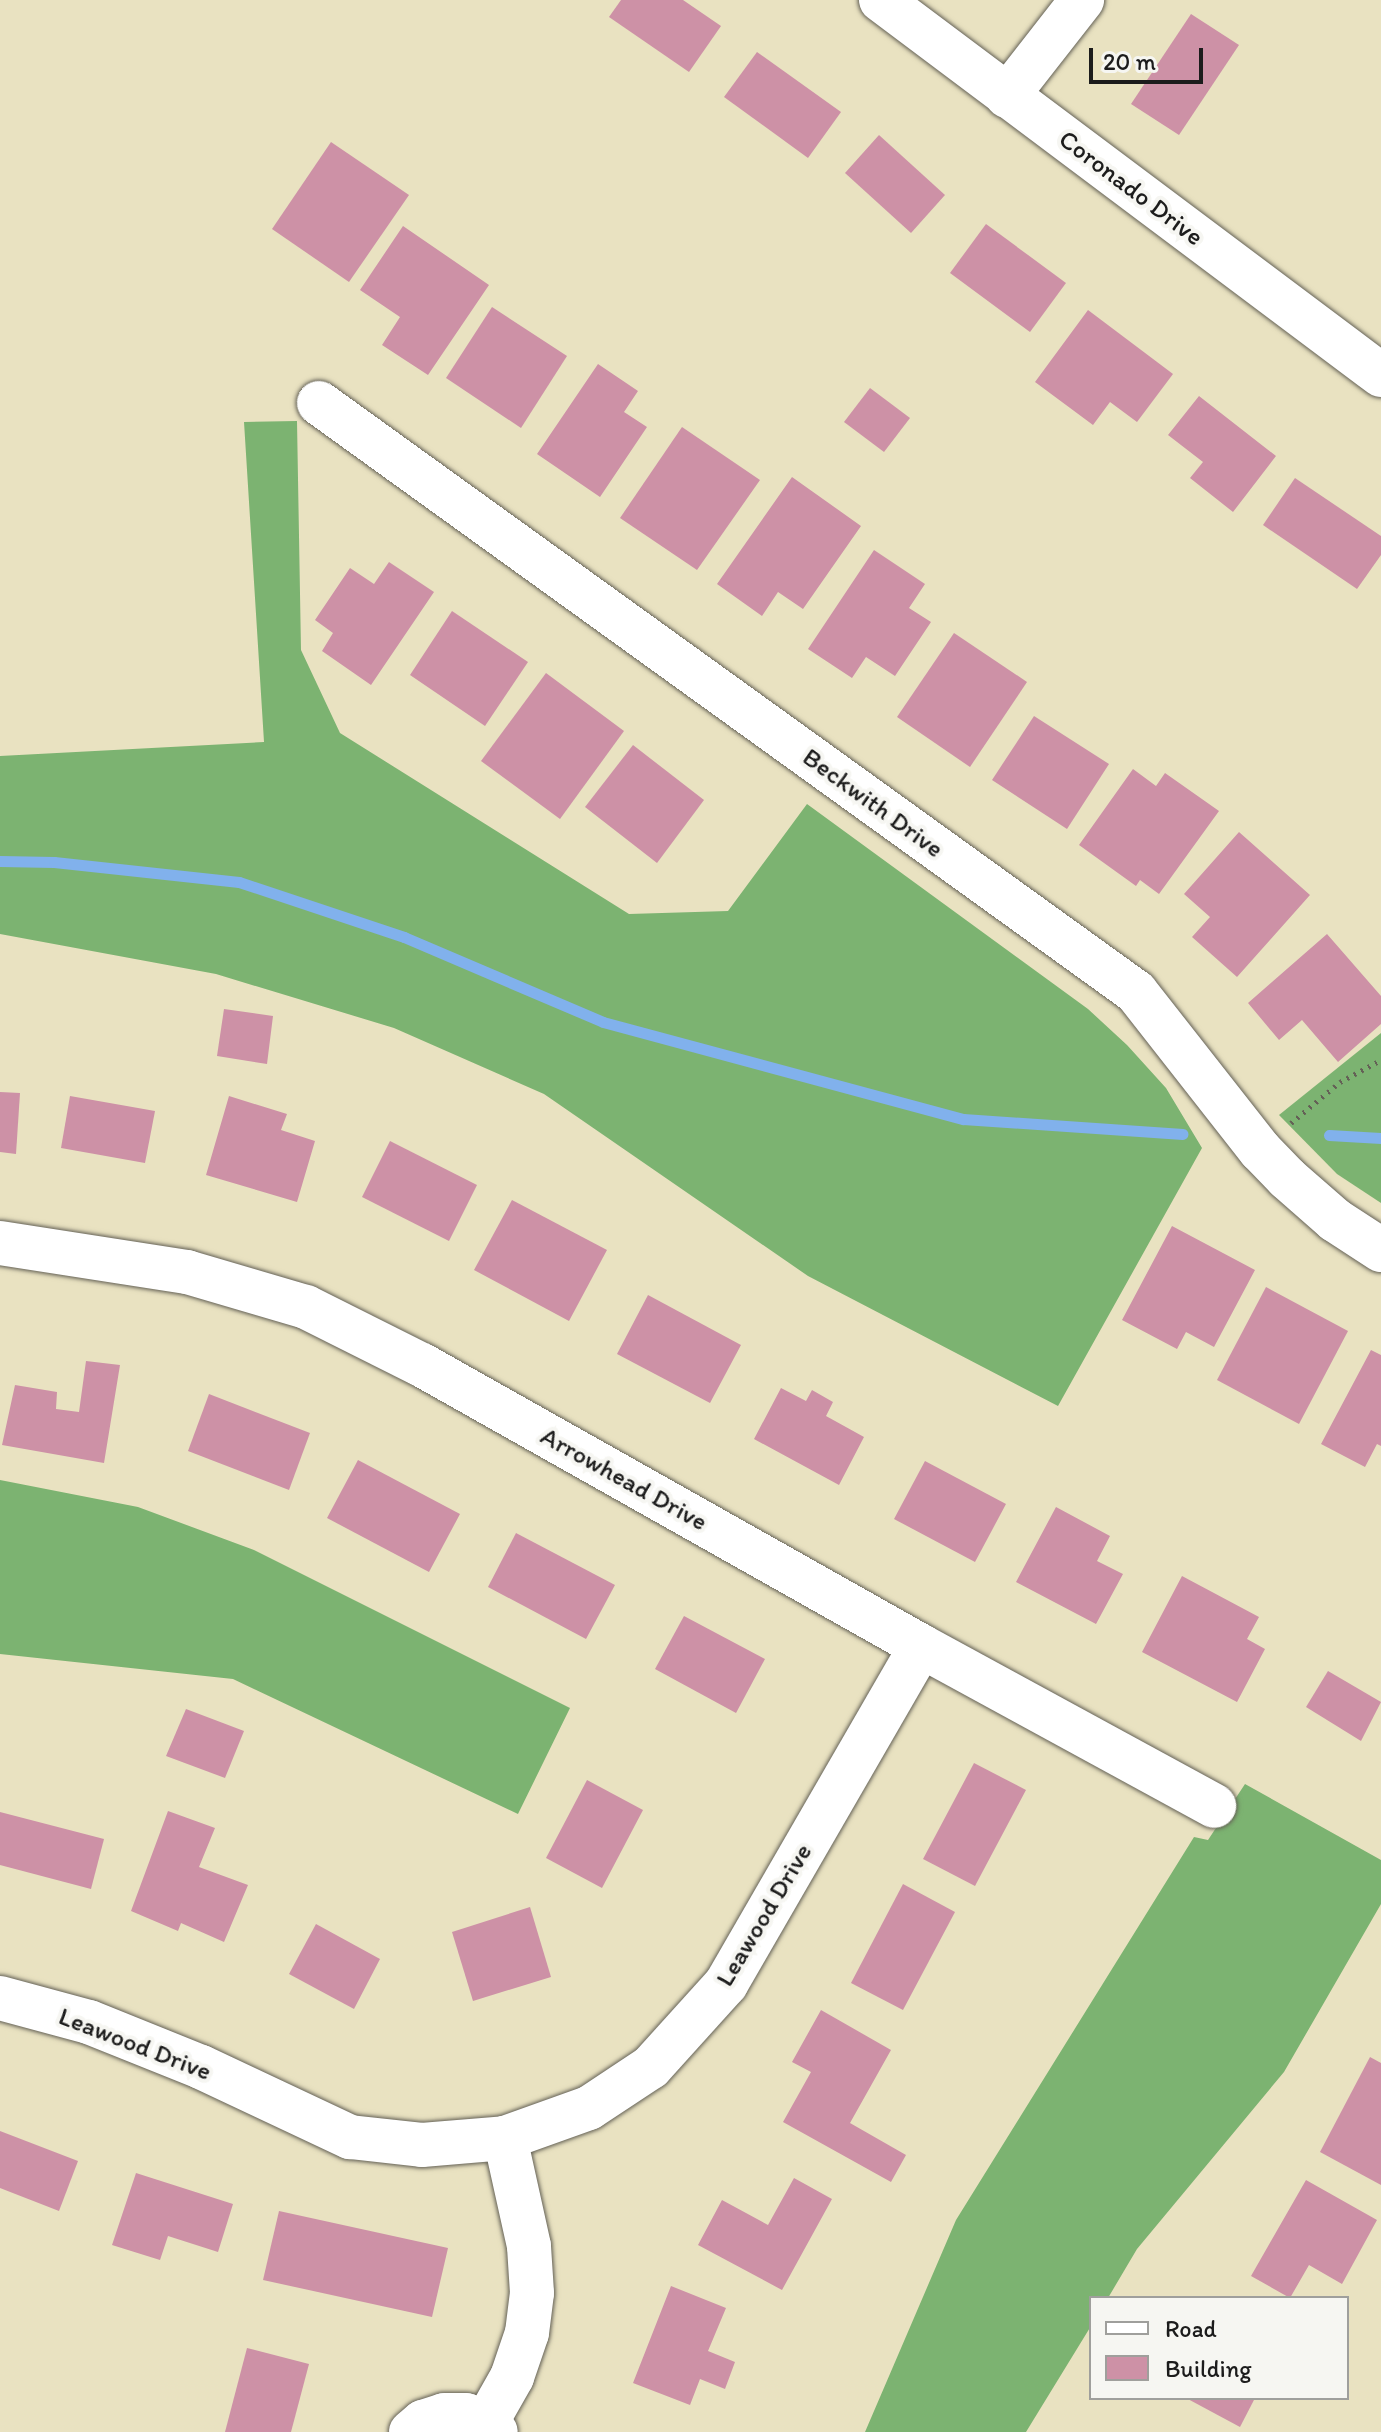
<!DOCTYPE html>
<html>
<head>
<meta charset="utf-8">
<style>
  body { margin:0 }
  #map { position:relative; width:1381px; height:2432px; overflow:hidden; background:#e9e2c1; font-family:Itim,sans-serif }
  div>[style] { position:absolute }
  .forest>* { inset:0; background:#7cb371 }
  .stream>* { height:11px; margin:-5.5px; padding:0 5.5px; transform-origin:5.5px; border-radius:5.5px; background:#81b1ec }
  .building>* { inset:0; background:#cd91a6 }
  .path>* { height:5px; margin-top:-2.5px; transform-origin:0; background:repeating-linear-gradient(90deg,#646156 0 2px,transparent 0 8px) }
  .roads { filter:drop-shadow(0 0 2px #646156) drop-shadow(0 0 2px #646156) }
  .minor>* { height:44px; margin:-22px; padding:0 22px; transform-origin:22px; border-radius:22px; background:#fff }
  span { translate:-50% -50%; white-space:nowrap; text-align:center; line-height:1.15; -webkit-text-stroke:8px #f6f6f2; paint-order:stroke }
  .street-label { font-size:26px; color:#1c1c1c }
  .legend { position:absolute; left:1089px; top:2296px; width:260px; height:104px; box-sizing:border-box; background:#f6f6f2; border:2px solid #9f9f9c; margin:0; padding:10px 14px; list-style:none; font-size:24px; color:#1c1c1c }
  .legend li { display:flex; align-items:center; gap:16px; height:40px }
  .legend b { width:40px; border:2px solid #9f9f9c }
  .scale { position:absolute; left:1089px; top:48px; width:114px; height:36px; box-sizing:border-box; border:4px solid #1c1c1c; border-top:0; padding-left:10px; font-size:24px; line-height:28px; white-space:nowrap; color:#1c1c1c; -webkit-text-stroke:6px #f6f6f2; paint-order:stroke }
</style>
</head>
<body>
<div id="map">
  <div class="forest">
    <i style="clip-path:polygon(297px 421px,301px 650px,340px 733px,629px 914px,728px 911px,807px 804px,1088px 1009px,1127px 1045px,1166px 1088px,1202px 1148px,1058px 1406px,808px 1276px,544px 1094px,394px 1028px,216px 974px,0 934px,0 756px,264px 742px,244px 422px)"></i>
    <i style="clip-path:polygon(1381px 1033px,1381px 1203px,1337px 1174px,1279px 1115px)"></i>
    <i style="clip-path:polygon(0 1480px,138px 1507px,254px 1550px,570px 1708px,518px 1814px,233px 1679px,0 1654px)"></i>
    <i style="clip-path:polygon(1245px 1784px,1381px 1860px,1381px 1904px,1284px 2072px,1137px 2249px,1108px 2298px,1091px 2298px,1091px 2326px,1026px 2432px,865px 2432px,956px 2220px,1194px 1837px,1208px 1840px)"></i>
  </div>
  <div class="stream">
    <i style="left:0;top:861px;width:54px;rotate:1.1deg"></i>
    <i style="left:54px;top:862px;width:186px;rotate:6.2deg"></i>
    <i style="left:239px;top:882px;width:174px;rotate:18.4deg"></i>
    <i style="left:404px;top:937px;width:216px;rotate:23.1deg"></i>
    <i style="left:603px;top:1022px;width:373px;rotate:15.1deg"></i>
    <i style="left:963px;top:1119px;width:220px;rotate:3.9deg"></i>
    <i style="left:1329px;top:1135px;width:52px;rotate:3.3deg"></i>
  </div>
  <div class="building">
    <i style="clip-path:polygon(621px 0,683px 0,721px 26px,689px 72px,609px 17px)"></i>
    <i style="clip-path:polygon(1191px 14px,1239px 45px,1179px 135px,1131px 104px)"></i>
    <i style="clip-path:polygon(757px 52px,841px 112px,808px 158px,724px 97px)"></i>
    <i style="clip-path:polygon(879px 135px,945px 195px,911px 233px,845px 173px)"></i>
    <i style="clip-path:polygon(331px 142px,409px 195px,349px 282px,272px 229px)"></i>
    <i style="clip-path:polygon(986px 224px,1066px 283px,1030px 332px,950px 273px)"></i>
    <i style="clip-path:polygon(403px 226px,489px 285px,428px 375px,382px 345px,400px 317px,360px 290px)"></i>
    <i style="clip-path:polygon(492px 307px,567px 356px,521px 428px,446px 378px)"></i>
    <i style="clip-path:polygon(1088px 310px,1173px 374px,1137px 422px,1110px 402px,1093px 425px,1035px 382px)"></i>
    <i style="clip-path:polygon(598px 364px,638px 391px,624px 412px,647px 427px,600px 497px,537px 454px)"></i>
    <i style="clip-path:polygon(870px 388px,910px 418px,884px 452px,844px 422px)"></i>
    <i style="clip-path:polygon(1199px 396px,1276px 456px,1233px 512px,1190px 478px,1203px 462px,1168px 435px)"></i>
    <i style="clip-path:polygon(682px 427px,760px 480px,697px 570px,620px 518px)"></i>
    <i style="clip-path:polygon(792px 477px,861px 526px,803px 609px,778px 592px,762px 616px,717px 584px)"></i>
    <i style="clip-path:polygon(1295px 478px,1381px 536px,1381px 555px,1357px 589px,1263px 525px)"></i>
    <i style="clip-path:polygon(874px 550px,925px 584px,909px 608px,931px 622px,895px 676px,866px 657px,852px 678px,808px 649px)"></i>
    <i style="clip-path:polygon(389px 562px,434px 592px,371px 685px,322px 651px,333px 633px,315px 620px,350px 568px,374px 584px)"></i>
    <i style="clip-path:polygon(452px 611px,528px 662px,485px 726px,410px 675px)"></i>
    <i style="clip-path:polygon(954px 633px,1027px 682px,970px 767px,897px 717px)"></i>
    <i style="clip-path:polygon(546px 673px,624px 731px,560px 819px,481px 761px)"></i>
    <i style="clip-path:polygon(1034px 716px,1109px 764px,1067px 829px,992px 780px)"></i>
    <i style="clip-path:polygon(633px 745px,704px 800px,657px 863px,585px 807px)"></i>
    <i style="clip-path:polygon(1133px 769px,1156px 786px,1165px 773px,1219px 811px,1159px 894px,1140px 880px,1136px 886px,1079px 845px)"></i>
    <i style="clip-path:polygon(1239px 832px,1310px 895px,1237px 977px,1192px 937px,1210px 917px,1184px 894px)"></i>
    <i style="clip-path:polygon(1327px 934px,1381px 996px,1381px 1024px,1338px 1062px,1302px 1020px,1279px 1040px,1248px 1003px)"></i>
    <i style="clip-path:polygon(224px 1009px,273px 1016px,267px 1064px,217px 1056px)"></i>
    <i style="clip-path:polygon(0 1092px,20px 1093px,16px 1154px,0 1152px)"></i>
    <i style="clip-path:polygon(70px 1096px,155px 1111px,145px 1163px,61px 1148px)"></i>
    <i style="clip-path:polygon(229px 1096px,287px 1114px,281px 1130px,315px 1141px,297px 1202px,206px 1175px)"></i>
    <i style="clip-path:polygon(390px 1141px,477px 1185px,449px 1241px,362px 1197px)"></i>
    <i style="clip-path:polygon(512px 1200px,607px 1250px,569px 1321px,474px 1270px)"></i>
    <i style="clip-path:polygon(1172px 1226px,1255px 1270px,1214px 1347px,1186px 1332px,1177px 1349px,1122px 1320px)"></i>
    <i style="clip-path:polygon(1266px 1287px,1348px 1331px,1299px 1424px,1217px 1380px)"></i>
    <i style="clip-path:polygon(648px 1295px,741px 1345px,710px 1403px,617px 1354px)"></i>
    <i style="clip-path:polygon(1371px 1350px,1381px 1355px,1381px 1446px,1377px 1444px,1365px 1467px,1321px 1444px)"></i>
    <i style="clip-path:polygon(86px 1361px,120px 1365px,104px 1463px,2px 1445px,15px 1385px,57px 1392px,56px 1409px,79px 1412px)"></i>
    <i style="clip-path:polygon(781px 1388px,806px 1401px,812px 1390px,833px 1402px,826px 1416px,864px 1437px,839px 1485px,754px 1439px)"></i>
    <i style="clip-path:polygon(209px 1394px,310px 1433px,289px 1490px,188px 1451px)"></i>
    <i style="clip-path:polygon(358px 1460px,460px 1514px,429px 1572px,327px 1518px)"></i>
    <i style="clip-path:polygon(925px 1461px,1006px 1504px,975px 1562px,894px 1519px)"></i>
    <i style="clip-path:polygon(1056px 1507px,1110px 1536px,1097px 1561px,1123px 1574px,1096px 1624px,1016px 1582px)"></i>
    <i style="clip-path:polygon(516px 1533px,615px 1585px,586px 1639px,488px 1587px)"></i>
    <i style="clip-path:polygon(1182px 1576px,1259px 1617px,1247px 1639px,1265px 1649px,1237px 1702px,1142px 1652px)"></i>
    <i style="clip-path:polygon(684px 1616px,765px 1659px,736px 1713px,655px 1669px)"></i>
    <i style="clip-path:polygon(1328px 1671px,1381px 1702px,1361px 1741px,1306px 1707px)"></i>
    <i style="clip-path:polygon(186px 1709px,244px 1731px,225px 1778px,166px 1756px)"></i>
    <i style="clip-path:polygon(974px 1763px,1026px 1790px,975px 1886px,923px 1859px)"></i>
    <i style="clip-path:polygon(587px 1780px,643px 1810px,602px 1888px,546px 1858px)"></i>
    <i style="clip-path:polygon(168px 1811px,215px 1828px,199px 1867px,248px 1885px,224px 1942px,181px 1923px,178px 1931px,131px 1911px)"></i>
    <i style="clip-path:polygon(0 1812px,104px 1839px,91px 1889px,0 1865px)"></i>
    <i style="clip-path:polygon(903px 1884px,955px 1912px,903px 2010px,851px 1983px)"></i>
    <i style="clip-path:polygon(530px 1907px,551px 1977px,473px 2001px,452px 1932px)"></i>
    <i style="clip-path:polygon(316px 1924px,380px 1959px,354px 2009px,289px 1974px)"></i>
    <i style="clip-path:polygon(821px 2010px,891px 2050px,850px 2123px,906px 2155px,891px 2182px,783px 2122px,811px 2072px,792px 2062px)"></i>
    <i style="clip-path:polygon(1370px 2057px,1381px 2063px,1381px 2185px,1320px 2152px)"></i>
    <i style="clip-path:polygon(0 2131px,78px 2161px,59px 2211px,0 2188px)"></i>
    <i style="clip-path:polygon(136px 2173px,233px 2204px,218px 2252px,168px 2236px,160px 2260px,112px 2245px)"></i>
    <i style="clip-path:polygon(794px 2178px,832px 2199px,782px 2290px,698px 2245px,722px 2200px,768px 2225px)"></i>
    <i style="clip-path:polygon(1306px 2180px,1377px 2220px,1342px 2284px,1309px 2265px,1290px 2298px,1251px 2276px)"></i>
    <i style="clip-path:polygon(279px 2211px,448px 2248px,432px 2317px,263px 2280px)"></i>
    <i style="clip-path:polygon(671px 2286px,726px 2308px,708px 2351px,735px 2362px,725px 2389px,700px 2379px,690px 2405px,633px 2383px)"></i>
    <i style="clip-path:polygon(247px 2348px,309px 2364px,291px 2432px,225px 2432px)"></i>
    <i style="clip-path:polygon(1186px 2398px,1255px 2398px,1240px 2427px)"></i>
  </div>
  <div class="path">
    <i style="left:1291px;top:1123px;width:64px;rotate:-39.9deg"></i>
    <i style="left:1340px;top:1082px;width:47px;rotate:-28.2deg"></i>
  </div>
  <div class="roads">
    <div class="minor">
      <i style="left:881px;top:0;width:625px;rotate:36.87deg"></i>
      <i style="left:1007px;top:96px;width:122px;rotate:-52deg"></i>
      <i style="left:319px;top:403px;width:1007px;rotate:35.79deg"></i>
      <i style="left:1136px;top:992px;width:201px;rotate:51.9deg"></i>
      <i style="left:1260px;top:1150px;width:39px;rotate:46deg"></i>
      <i style="left:1287px;top:1178px;width:64px;rotate:41.2deg"></i>
      <i style="left:1335px;top:1220px;width:55px;rotate:33.1deg"></i>
      <i style="left:0;top:1243px;width:189px;rotate:8.8deg"></i>
      <i style="left:187px;top:1272px;width:124px;rotate:16.4deg"></i>
      <i style="left:306px;top:1307px;width:130px;rotate:26.6deg"></i>
      <i style="left:422px;top:1365px;width:573px;rotate:29.39deg"></i>
      <i style="left:921px;top:1646px;width:334px;rotate:28.6deg"></i>
      <i style="left:0;top:1998px;width:92px;rotate:15.1deg"></i>
      <i style="left:89px;top:2022px;width:121px;rotate:21.9deg"></i>
      <i style="left:201px;top:2067px;width:165px;rotate:25.2deg"></i>
      <i style="left:350px;top:2137px;width:72px;rotate:6.3deg"></i>
      <i style="left:422px;top:2145px;width:83px;rotate:-4.8deg"></i>
      <i style="left:505px;top:2138px;width:89px;rotate:-19.7deg"></i>
      <i style="left:589px;top:2108px;width:74px;rotate:-33.5deg"></i>
      <i style="left:651px;top:2067px;width:112px;rotate:-47.9deg"></i>
      <i style="left:726px;top:1984px;width:390px;rotate:-60deg"></i>
      <i style="left:486px;top:2423px;width:53px;rotate:-60.5deg"></i>
      <i style="left:512px;top:2377px;width:46px;rotate:-71.2deg"></i>
      <i style="left:527px;top:2333px;width:40px;rotate:-82.9deg"></i>
      <i style="left:532px;top:2293px;width:47px;rotate:-93.7deg"></i>
      <i style="left:529px;top:2246px;width:111px;rotate:-102.5deg"></i>
      <i style="left:411px;top:2432px;width:16px;rotate:-40deg"></i>
      <i style="left:423px;top:2422px;width:22px;rotate:-18deg"></i>
      <i style="left:444px;top:2415px;width:22px"></i>
      <i style="left:466px;top:2415px;width:22px;rotate:22deg"></i>
      <i style="left:486px;top:2423px;width:13px;rotate:42deg"></i>
    </div>
  </div>
  <div class="street-label">
    <span style="left:1131px;top:188px;rotate:37deg">Coronado Drive</span>
    <span style="left:873px;top:803px;rotate:36deg">Beckwith Drive</span>
    <span style="left:624px;top:1479px;rotate:29deg">Arrowhead Drive</span>
    <span style="left:764px;top:1915px;rotate:-59deg">Leawood Drive</span>
    <span style="left:135px;top:2044px;rotate:21deg">Leawood Drive</span>
  </div>
  <ul class="legend">
  <li><b style="height:10px;background:#fff"></b>Road</li>
  <li><b style="height:22px;background:#cd91a6"></b>Building</li>
  </ul>
  <div class="scale">20 m</div>
</div>
</body>
</html>
